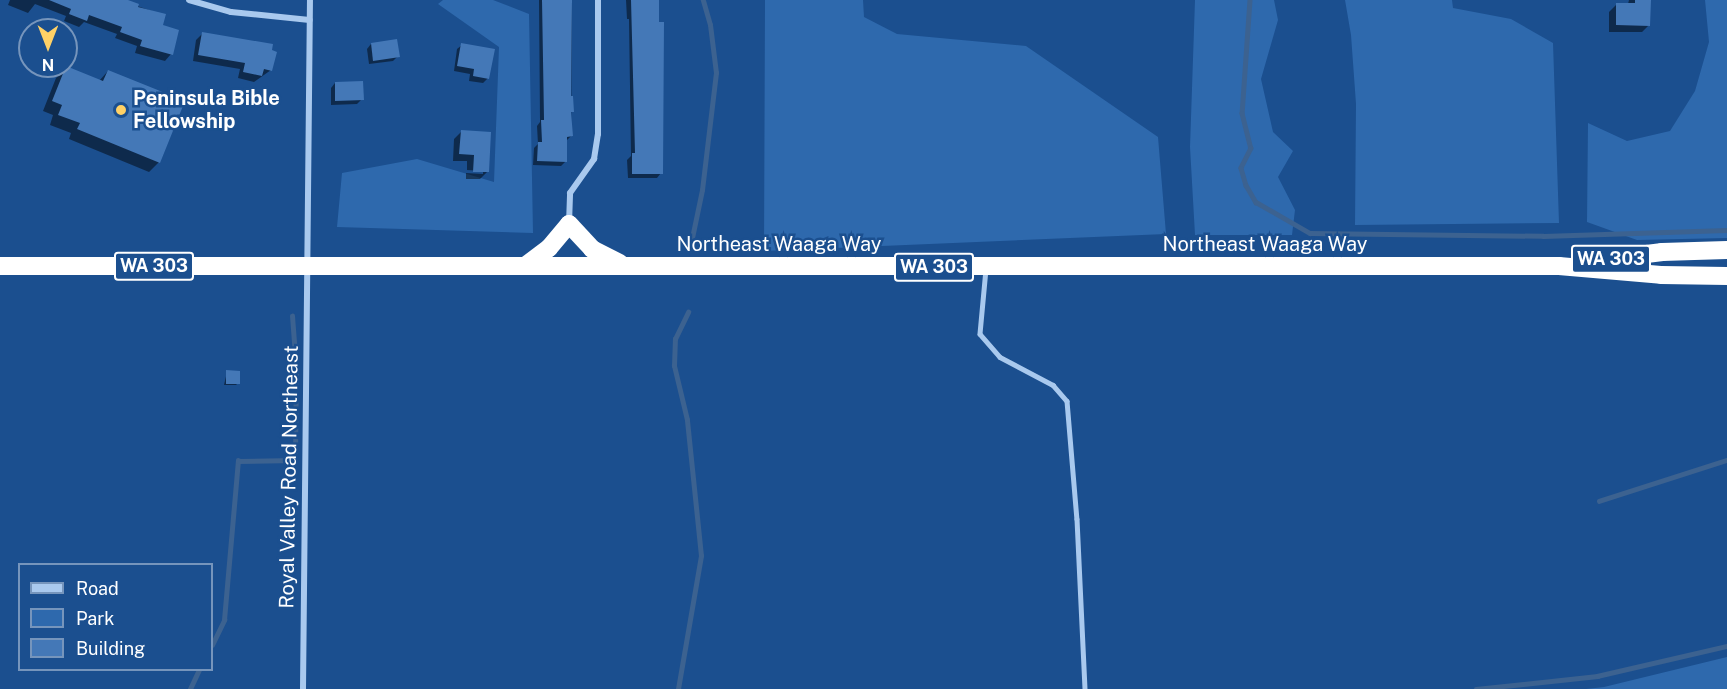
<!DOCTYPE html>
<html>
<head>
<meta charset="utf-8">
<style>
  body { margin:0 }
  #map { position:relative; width:1727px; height:689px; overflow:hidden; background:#1b4f8f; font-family:"Public Sans",sans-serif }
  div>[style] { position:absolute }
  .green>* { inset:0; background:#2e69ad }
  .shadow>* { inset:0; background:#0007 }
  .stream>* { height:4.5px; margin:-2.25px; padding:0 2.25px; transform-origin:2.25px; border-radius:2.25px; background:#3c6290 }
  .building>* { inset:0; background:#4478b7 }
  .lane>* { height:4.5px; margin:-2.25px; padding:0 2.25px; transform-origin:2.25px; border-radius:2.25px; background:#a9c9ee }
  .street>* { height:6px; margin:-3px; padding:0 3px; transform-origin:3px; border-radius:3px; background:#a9c9ee }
  .highway>* { height:18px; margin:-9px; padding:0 9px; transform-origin:9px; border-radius:9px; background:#fff }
  .dots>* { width:16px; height:16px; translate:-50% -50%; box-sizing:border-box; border:3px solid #1b4f8f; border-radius:50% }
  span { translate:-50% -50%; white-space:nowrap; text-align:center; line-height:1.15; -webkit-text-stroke:5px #1b4f8f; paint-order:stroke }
  .shield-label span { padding:2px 4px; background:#1b4f8f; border:2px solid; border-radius:4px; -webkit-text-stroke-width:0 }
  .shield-label { font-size:18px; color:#fff; font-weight:700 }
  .poi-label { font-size:20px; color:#fff; font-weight:700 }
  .left { translate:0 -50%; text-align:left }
  .street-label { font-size:20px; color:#fff }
  .legend { position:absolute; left:18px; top:563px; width:195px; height:108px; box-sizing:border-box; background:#1b4f8f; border:2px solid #7695bc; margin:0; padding:8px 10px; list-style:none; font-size:18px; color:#fff }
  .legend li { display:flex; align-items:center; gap:12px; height:30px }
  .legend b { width:30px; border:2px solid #7695bc }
  .north { position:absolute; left:18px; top:18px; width:60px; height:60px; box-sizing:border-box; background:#1b4f8f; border:2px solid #7695bc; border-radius:50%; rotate:180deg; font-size:16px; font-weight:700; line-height:24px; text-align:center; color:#fff }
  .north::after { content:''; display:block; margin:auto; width:21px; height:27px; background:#ffd166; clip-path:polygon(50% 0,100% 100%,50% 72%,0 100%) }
</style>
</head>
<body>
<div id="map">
  <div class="green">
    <i style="clip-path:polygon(443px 0,493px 0,529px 14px,533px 233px,337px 227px,342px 173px,417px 159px,494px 182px,499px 47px,438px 4px)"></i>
    <i style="clip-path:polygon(765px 0,863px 0,864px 17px,897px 34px,1026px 46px,1158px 137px,1166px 234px,764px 251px)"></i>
    <i style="clip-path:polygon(1195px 0,1274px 0,1278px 20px,1261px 79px,1273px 132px,1293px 151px,1278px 177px,1295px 210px,1292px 235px,1195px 235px,1190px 147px)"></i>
    <i style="clip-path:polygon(1345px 0,1452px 0,1453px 8px,1511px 19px,1553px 43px,1559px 223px,1355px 225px,1356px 104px,1351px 35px)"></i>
    <i style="clip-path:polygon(1705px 0,1727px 0,1727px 238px,1637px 240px,1587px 222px,1588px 123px,1627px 141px,1670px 131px,1695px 91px,1709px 42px)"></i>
    <i style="clip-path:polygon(1727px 657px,1727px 689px,1586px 689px,1604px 687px)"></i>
  </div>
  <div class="shadow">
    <i style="clip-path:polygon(10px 0,119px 0,164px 15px,161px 26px,171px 54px,165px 61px,135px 53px,137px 46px,115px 38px,117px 34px,84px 22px,79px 27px,64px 21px,66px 16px,35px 4px,28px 13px,8px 5px)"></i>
    <i style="clip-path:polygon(539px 0,572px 0,571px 136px,566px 141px,566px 161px,561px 166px,533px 165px,534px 148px,538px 144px,537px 126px,540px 122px)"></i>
    <i style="clip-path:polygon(626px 0,658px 0,661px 173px,657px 178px,628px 178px,627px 160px,631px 156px,629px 19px,627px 19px)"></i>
    <i style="clip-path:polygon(1629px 0,1649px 0,1649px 25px,1642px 32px,1609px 32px,1609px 12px,1617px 4px,1628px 4px)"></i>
    <i style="clip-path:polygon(203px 33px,270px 51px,271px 70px,254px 82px,238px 78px,240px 69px,193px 61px,196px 40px)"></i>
    <i style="clip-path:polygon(371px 44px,398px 56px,393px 61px,369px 64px,367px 49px)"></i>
    <i style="clip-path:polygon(462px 45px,488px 78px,483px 83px,469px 81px,470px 74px,454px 71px,457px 49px)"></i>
    <i style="clip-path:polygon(66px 68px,99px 81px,108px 71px,159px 162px,149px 172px,69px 139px,71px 133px,50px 125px,53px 115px,43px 111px,56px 78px)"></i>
    <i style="clip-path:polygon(335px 83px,362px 99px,357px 104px,331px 105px,331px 88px)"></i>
    <i style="clip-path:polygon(461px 132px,487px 172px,480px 179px,466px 179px,466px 173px,483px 174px,483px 171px,467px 170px,467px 161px,453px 161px,454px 139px)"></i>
    <i style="clip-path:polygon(227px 372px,238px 383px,236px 385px,224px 385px)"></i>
  </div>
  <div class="stream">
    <i style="left:1250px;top:0;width:113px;rotate:94deg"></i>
    <i style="left:1242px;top:113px;width:36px;rotate:76deg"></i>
    <i style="left:1251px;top:148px;width:22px;rotate:117deg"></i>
    <i style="left:1241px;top:168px;width:18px;rotate:74deg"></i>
    <i style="left:1246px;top:185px;width:20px;rotate:60deg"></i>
    <i style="left:1256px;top:202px;width:62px;rotate:29.9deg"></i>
    <i style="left:1310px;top:233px;width:233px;rotate:0.7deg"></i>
    <i style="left:1543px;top:236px;width:184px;rotate:-1.9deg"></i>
    <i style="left:692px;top:238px;width:49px;rotate:-78.2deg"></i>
    <i style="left:702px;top:190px;width:118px;rotate:-83.2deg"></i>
    <i style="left:716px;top:73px;width:48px;rotate:-97.1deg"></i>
    <i style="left:710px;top:25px;width:26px;rotate:-106deg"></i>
    <i style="left:1599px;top:501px;width:134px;rotate:-17.8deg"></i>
    <i style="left:212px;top:645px;width:28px;rotate:-64deg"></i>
    <i style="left:224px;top:620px;width:160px;rotate:-85deg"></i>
    <i style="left:238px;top:461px;width:57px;rotate:-1deg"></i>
    <i style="left:295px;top:460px;width:91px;rotate:-89.4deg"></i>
    <i style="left:296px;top:369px;width:53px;rotate:-94.3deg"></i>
    <i style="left:190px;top:689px;width:21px;rotate:-65deg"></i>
    <i style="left:678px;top:689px;width:135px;rotate:-80.2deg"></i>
    <i style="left:701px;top:556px;width:137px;rotate:-95.9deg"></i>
    <i style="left:687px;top:420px;width:56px;rotate:-103.5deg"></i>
    <i style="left:674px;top:366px;width:27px;rotate:-88deg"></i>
    <i style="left:675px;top:339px;width:30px;rotate:-64deg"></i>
    <i style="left:1476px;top:689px;width:122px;rotate:-6.1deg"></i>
    <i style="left:1597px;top:676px;width:133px;rotate:-13deg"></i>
  </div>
  <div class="building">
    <i style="clip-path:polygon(49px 0,128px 0,139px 4px,138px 7px,166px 14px,163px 25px,179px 30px,173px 55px,140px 46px,142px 40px,120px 32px,122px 27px,89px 15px,87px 21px,69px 14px,71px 9px)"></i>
    <i style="clip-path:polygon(542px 0,572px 0,571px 96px,573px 96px,574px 112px,571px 112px,573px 136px,567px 137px,567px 162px,537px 161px,538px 142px,542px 142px,541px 120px,544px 120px)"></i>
    <i style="clip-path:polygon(631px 0,659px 0,659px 22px,664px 22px,663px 174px,632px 174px,632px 153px,635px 153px)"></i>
    <i style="clip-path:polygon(1635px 0,1651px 0,1650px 26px,1616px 25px,1616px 3px,1635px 3px)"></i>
    <i style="clip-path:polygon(202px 32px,273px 44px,272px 50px,277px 52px,272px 71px,264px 69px,262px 76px,243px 72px,245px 63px,198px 55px)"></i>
    <i style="clip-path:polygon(397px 39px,400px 57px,373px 61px,371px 43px)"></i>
    <i style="clip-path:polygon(461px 43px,495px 49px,489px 79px,473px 76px,474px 69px,457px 66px)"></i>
    <i style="clip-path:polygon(66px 66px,103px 81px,108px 70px,185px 101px,160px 163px,77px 129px,80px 123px,58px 115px,62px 105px,52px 101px)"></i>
    <i style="clip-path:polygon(363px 81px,364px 100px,335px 101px,335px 82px)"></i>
    <i style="clip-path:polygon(461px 130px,491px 132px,489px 172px,473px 172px,474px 155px,459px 154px)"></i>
    <i style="clip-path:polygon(226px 370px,240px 371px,240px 384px,226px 384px)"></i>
  </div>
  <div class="lane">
    <i style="left:986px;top:269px;width:65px;rotate:95.3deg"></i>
    <i style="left:980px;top:334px;width:30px;rotate:49deg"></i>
    <i style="left:1000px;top:357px;width:60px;rotate:27.8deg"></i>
    <i style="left:1053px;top:385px;width:21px;rotate:49deg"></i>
    <i style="left:1067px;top:401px;width:118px;rotate:85.2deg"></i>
    <i style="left:1077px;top:519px;width:170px;rotate:87.3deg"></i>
  </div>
  <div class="street">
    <i style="left:189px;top:0;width:44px;rotate:15.9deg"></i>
    <i style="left:231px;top:12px;width:79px;rotate:5.8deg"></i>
    <i style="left:569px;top:224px;width:31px;rotate:-88deg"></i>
    <i style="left:570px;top:193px;width:42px;rotate:-54.8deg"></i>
    <i style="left:594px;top:159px;width:25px;rotate:-81deg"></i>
    <i style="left:598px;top:134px;width:134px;rotate:-90deg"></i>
    <i style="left:303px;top:689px;width:689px;rotate:-89.42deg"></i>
  </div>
  <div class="highway">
    <i style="left:1590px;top:261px;width:73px;rotate:-7.1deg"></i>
    <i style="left:1662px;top:252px;width:65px;rotate:-1.8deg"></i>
    <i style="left:0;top:266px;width:1559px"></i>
    <i style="left:1559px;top:266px;width:102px;rotate:5deg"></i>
    <i style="left:1661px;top:275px;width:66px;rotate:0.9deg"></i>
    <i style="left:525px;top:266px;width:30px;rotate:-37deg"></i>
    <i style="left:549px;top:248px;width:31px;rotate:-50deg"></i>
    <i style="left:569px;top:224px;width:34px;rotate:47deg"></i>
    <i style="left:592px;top:249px;width:31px;rotate:27deg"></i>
  </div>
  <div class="dots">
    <i style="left:121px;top:110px;background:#ffd166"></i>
  </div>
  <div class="shield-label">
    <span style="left:1611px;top:259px">WA 303</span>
    <span style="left:154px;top:266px">WA 303</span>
    <span style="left:934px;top:267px">WA 303</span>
  </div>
  <div class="poi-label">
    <span class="left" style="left:133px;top:110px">Peninsula Bible<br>Fellowship</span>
  </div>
  <div class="street-label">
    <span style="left:779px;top:244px">Northeast Waaga Way</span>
    <span style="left:1265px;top:244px">Northeast Waaga Way</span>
    <span style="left:289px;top:477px;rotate:-89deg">Royal Valley Road Northeast</span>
  </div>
  <ul class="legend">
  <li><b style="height:8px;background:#a9c9ee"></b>Road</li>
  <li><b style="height:16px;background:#2e69ad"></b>Park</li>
  <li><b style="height:16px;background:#4478b7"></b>Building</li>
  </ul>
  <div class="north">N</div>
</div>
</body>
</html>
